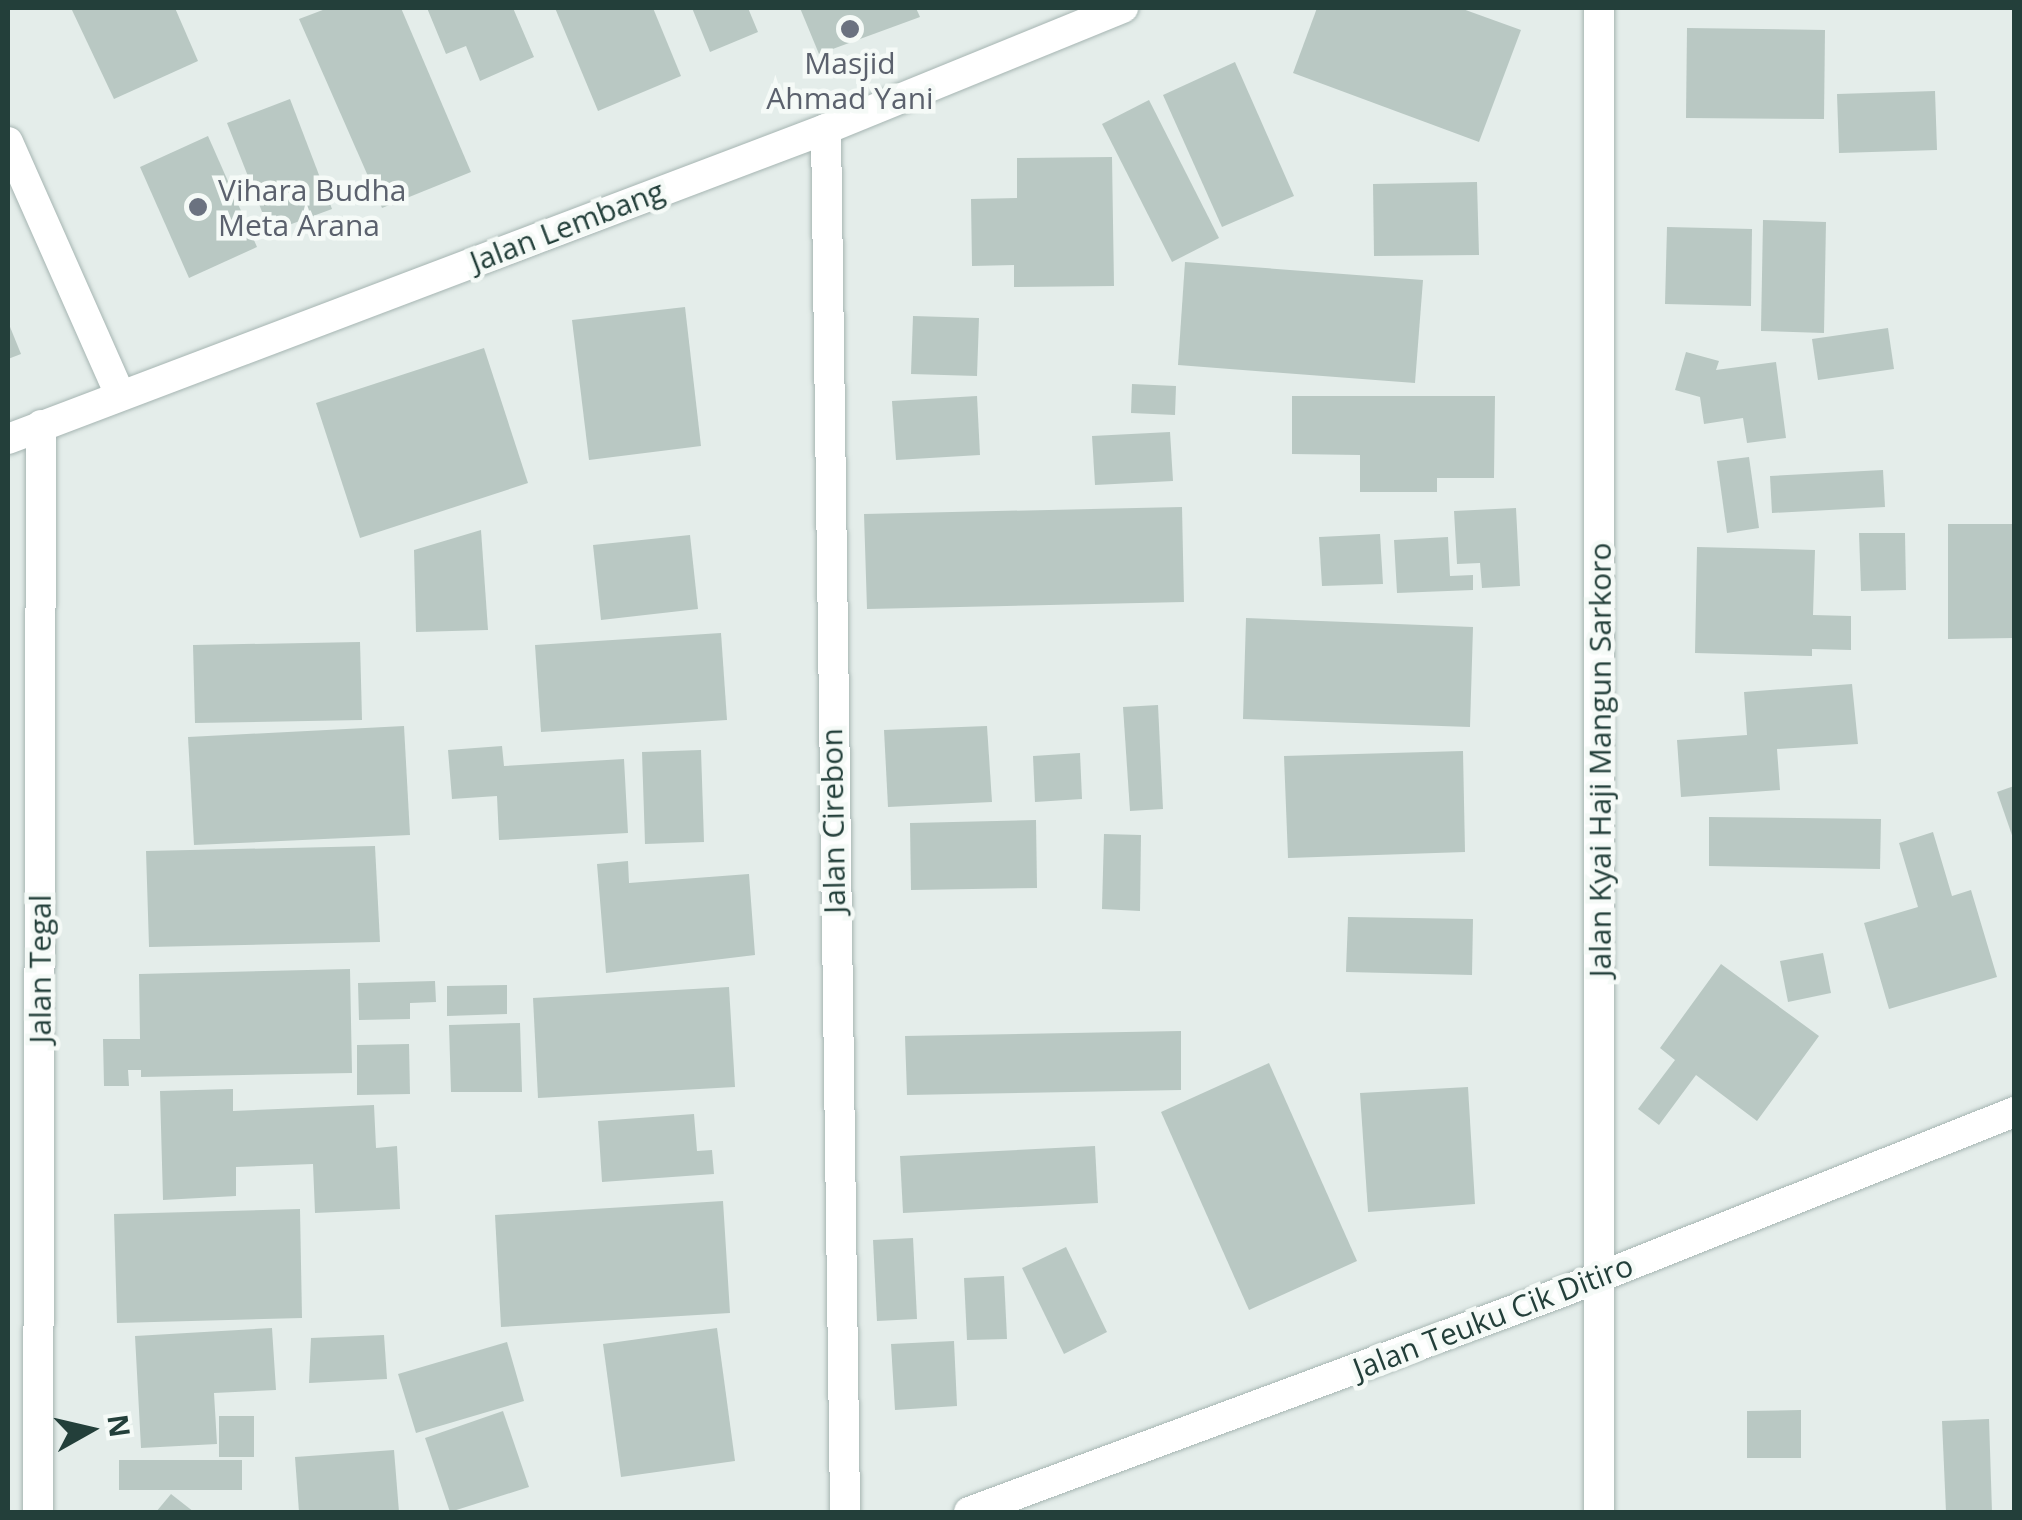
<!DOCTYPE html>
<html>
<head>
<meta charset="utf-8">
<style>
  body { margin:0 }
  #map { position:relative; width:2022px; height:1520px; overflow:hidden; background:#e4edea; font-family:"Open Sans",sans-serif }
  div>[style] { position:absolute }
  .building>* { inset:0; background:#b9c8c3 }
  .roads { filter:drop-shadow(0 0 2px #a6b5b2) drop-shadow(0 0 2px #a6b5b2) }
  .street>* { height:30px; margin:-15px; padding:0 15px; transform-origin:15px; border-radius:15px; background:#fff }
  .secondary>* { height:30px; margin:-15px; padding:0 15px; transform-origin:15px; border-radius:15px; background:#fff }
  .dots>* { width:28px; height:28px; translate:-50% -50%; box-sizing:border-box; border:5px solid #f5faf7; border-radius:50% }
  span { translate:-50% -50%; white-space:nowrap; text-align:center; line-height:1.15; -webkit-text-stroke:9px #f5faf7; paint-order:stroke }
  .worship-label { font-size:30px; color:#5b616d }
  .left { translate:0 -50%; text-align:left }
  .street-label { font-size:30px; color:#233f3a }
  .frame { position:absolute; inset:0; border:10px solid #233f3a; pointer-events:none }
  .north { position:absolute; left:40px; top:1380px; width:100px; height:100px; -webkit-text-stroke:8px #f5faf7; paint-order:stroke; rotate:82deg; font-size:28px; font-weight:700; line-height:40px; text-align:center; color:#233f3a }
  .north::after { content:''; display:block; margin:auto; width:35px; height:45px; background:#233f3a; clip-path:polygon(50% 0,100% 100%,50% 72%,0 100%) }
</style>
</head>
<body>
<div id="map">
  <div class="building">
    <i style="clip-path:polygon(71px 8px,175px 8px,198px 61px,114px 99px)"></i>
    <i style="clip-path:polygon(328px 8px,401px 8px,471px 172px,382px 208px,299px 19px)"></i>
    <i style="clip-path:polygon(427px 8px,513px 8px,534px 57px,480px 81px,466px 46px,446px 54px)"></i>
    <i style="clip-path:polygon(555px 8px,653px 8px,681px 76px,598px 111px)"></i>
    <i style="clip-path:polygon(692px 8px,748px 8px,758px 32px,710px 52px)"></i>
    <i style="clip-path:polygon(800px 8px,916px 8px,920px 17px,819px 54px)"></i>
    <i style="clip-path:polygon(1317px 8px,1460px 8px,1521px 30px,1479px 142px,1293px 73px)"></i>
    <i style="clip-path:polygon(1687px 28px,1825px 30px,1824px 119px,1686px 118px)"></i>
    <i style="clip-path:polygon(1235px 62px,1294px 196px,1222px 227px,1163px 95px)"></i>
    <i style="clip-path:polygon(1935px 91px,1937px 150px,1839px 153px,1837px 94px)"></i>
    <i style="clip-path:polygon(290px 99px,332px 209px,270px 232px,227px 123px)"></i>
    <i style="clip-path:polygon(1149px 100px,1219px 238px,1172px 262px,1102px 124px)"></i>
    <i style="clip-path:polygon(208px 136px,257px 247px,189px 278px,140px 167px)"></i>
    <i style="clip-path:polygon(1112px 157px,1114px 286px,1014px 287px,1014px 265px,972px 266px,971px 199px,1017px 198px,1017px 158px)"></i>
    <i style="clip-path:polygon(1477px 182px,1479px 255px,1374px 256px,1373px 184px)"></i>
    <i style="clip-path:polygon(1763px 220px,1826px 222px,1824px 333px,1761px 331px)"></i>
    <i style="clip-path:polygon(1667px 227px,1752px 229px,1751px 306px,1665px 304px)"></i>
    <i style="clip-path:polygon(1185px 262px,1423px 280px,1415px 383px,1178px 365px)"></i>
    <i style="clip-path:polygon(685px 307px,701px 446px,589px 460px,572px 320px)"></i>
    <i style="clip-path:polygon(913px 316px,979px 318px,977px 376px,911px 374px)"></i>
    <i style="clip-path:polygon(8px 322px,21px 354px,8px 359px)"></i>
    <i style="clip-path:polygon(1888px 328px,1894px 369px,1818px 380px,1812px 339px)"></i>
    <i style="clip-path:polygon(484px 348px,528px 483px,360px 538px,316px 403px)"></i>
    <i style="clip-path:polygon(1686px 352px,1719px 361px,1716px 370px,1776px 362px,1786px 438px,1747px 443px,1743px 418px,1704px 424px,1700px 397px,1675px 390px)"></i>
    <i style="clip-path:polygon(1132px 384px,1176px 386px,1175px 415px,1131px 413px)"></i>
    <i style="clip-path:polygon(977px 396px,980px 455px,896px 460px,892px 401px)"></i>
    <i style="clip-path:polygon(1292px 396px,1495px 396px,1494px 478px,1437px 478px,1437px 492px,1360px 492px,1360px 455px,1292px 454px)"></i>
    <i style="clip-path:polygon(1170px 432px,1173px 481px,1095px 485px,1092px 436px)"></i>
    <i style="clip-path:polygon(1749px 457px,1759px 528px,1727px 533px,1717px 461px)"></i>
    <i style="clip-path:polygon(1883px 470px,1885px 507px,1772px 513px,1770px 476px)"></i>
    <i style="clip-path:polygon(1182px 507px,1184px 602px,867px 609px,864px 514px)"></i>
    <i style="clip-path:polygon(1516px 508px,1520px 586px,1482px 588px,1480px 563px,1457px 564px,1454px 511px)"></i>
    <i style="clip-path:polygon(1948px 524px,2014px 524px,2014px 638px,1948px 639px)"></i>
    <i style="clip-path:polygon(481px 530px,488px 630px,416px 632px,414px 550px)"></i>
    <i style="clip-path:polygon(1859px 533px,1905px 533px,1906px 590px,1861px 591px)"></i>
    <i style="clip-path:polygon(1380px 534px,1383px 584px,1322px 586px,1319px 537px)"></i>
    <i style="clip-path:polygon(690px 535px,698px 609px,601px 620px,593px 545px)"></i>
    <i style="clip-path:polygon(1448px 537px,1450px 576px,1473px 575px,1473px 590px,1397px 593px,1394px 540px)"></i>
    <i style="clip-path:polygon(1697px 547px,1815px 550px,1813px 615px,1851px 616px,1851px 650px,1812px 649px,1812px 656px,1695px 653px)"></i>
    <i style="clip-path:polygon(1246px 618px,1473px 627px,1470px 727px,1243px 719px)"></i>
    <i style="clip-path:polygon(721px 633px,727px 720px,541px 732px,535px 645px)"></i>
    <i style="clip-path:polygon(360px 642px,362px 720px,195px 723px,193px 645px)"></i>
    <i style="clip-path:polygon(1852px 684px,1858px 744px,1777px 749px,1780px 790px,1681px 797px,1677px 740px,1747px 735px,1744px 692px)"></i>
    <i style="clip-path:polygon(1158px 705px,1163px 809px,1130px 811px,1123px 707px)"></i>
    <i style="clip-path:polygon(404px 726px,410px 835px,194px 845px,188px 737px)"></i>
    <i style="clip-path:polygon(987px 726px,992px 802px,888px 807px,884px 730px)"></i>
    <i style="clip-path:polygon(502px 746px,504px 766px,624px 759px,628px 833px,499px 840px,497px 796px,452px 799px,448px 750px)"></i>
    <i style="clip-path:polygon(701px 750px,704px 842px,645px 844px,642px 752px)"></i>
    <i style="clip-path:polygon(1463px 751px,1465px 852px,1288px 858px,1284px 756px)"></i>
    <i style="clip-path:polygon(1080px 753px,1082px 799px,1035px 802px,1033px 756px)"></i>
    <i style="clip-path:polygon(2014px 786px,2014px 841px,1997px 792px)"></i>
    <i style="clip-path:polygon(1709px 817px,1881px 819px,1880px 869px,1709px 866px)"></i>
    <i style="clip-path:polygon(1036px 820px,1037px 888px,911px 890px,910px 823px)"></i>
    <i style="clip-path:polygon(1933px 832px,1952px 896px,1971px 890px,1997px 977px,1889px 1009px,1864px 923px,1918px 907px,1899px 843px)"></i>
    <i style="clip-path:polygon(1104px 834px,1141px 835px,1140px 911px,1102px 909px)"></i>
    <i style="clip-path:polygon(375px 846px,380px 942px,149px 947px,146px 851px)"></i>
    <i style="clip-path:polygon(628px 861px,629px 883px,749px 874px,755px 955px,606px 973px,597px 864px)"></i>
    <i style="clip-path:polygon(1348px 917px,1473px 919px,1472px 975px,1346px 972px)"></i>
    <i style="clip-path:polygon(1823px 953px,1831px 993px,1788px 1002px,1780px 961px)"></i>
    <i style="clip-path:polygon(1721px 964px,1819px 1036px,1757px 1121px,1696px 1075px,1659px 1125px,1638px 1109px,1675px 1060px,1660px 1048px)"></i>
    <i style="clip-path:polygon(350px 969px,352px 1073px,141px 1077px,141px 1070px,128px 1070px,129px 1086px,104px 1086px,103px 1039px,140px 1039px,139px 974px)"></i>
    <i style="clip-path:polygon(435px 981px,436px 1002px,410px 1003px,410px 1019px,359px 1020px,358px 983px)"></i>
    <i style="clip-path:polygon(507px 985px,507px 1014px,447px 1016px,447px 986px)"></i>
    <i style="clip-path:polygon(729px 987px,735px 1087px,538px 1098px,533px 998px)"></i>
    <i style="clip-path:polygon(520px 1023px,522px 1092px,451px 1092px,449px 1025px)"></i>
    <i style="clip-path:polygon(1181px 1031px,1181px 1090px,907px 1095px,905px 1036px)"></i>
    <i style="clip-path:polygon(409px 1044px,410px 1094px,357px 1095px,357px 1045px)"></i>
    <i style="clip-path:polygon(1269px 1063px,1357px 1261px,1249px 1310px,1161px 1112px)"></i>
    <i style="clip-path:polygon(1468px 1087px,1475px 1204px,1368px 1212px,1360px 1093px)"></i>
    <i style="clip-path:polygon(233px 1089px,233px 1111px,374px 1105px,376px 1148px,397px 1146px,400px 1209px,315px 1213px,313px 1164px,236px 1167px,236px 1196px,163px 1200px,160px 1091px)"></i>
    <i style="clip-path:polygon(694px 1114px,697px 1151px,712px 1150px,714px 1174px,602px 1182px,598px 1121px)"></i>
    <i style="clip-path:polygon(1095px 1146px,1098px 1203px,903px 1213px,900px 1156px)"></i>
    <i style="clip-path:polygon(723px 1201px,730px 1313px,501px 1327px,495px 1215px)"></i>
    <i style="clip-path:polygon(300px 1209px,302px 1318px,117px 1323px,114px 1214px)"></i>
    <i style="clip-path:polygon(913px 1238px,917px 1319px,877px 1321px,873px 1240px)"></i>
    <i style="clip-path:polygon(1066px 1247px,1107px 1332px,1064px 1354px,1022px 1268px)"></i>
    <i style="clip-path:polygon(1004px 1276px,1007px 1339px,967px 1340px,964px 1278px)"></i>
    <i style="clip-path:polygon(272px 1328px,276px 1390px,214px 1393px,217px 1444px,141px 1448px,135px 1336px)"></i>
    <i style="clip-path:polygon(717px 1328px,735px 1461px,621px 1477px,603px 1344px)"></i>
    <i style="clip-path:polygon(384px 1335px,387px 1379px,309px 1383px,311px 1338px)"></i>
    <i style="clip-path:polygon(954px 1341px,957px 1406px,895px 1410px,891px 1344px)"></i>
    <i style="clip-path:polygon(507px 1342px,524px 1401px,416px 1433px,398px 1374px)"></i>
    <i style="clip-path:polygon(1801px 1410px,1801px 1458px,1747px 1458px,1747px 1411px)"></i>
    <i style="clip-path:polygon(503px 1411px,529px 1487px,450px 1512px,425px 1438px)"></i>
    <i style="clip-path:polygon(219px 1416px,254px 1416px,254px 1457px,219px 1457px)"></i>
    <i style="clip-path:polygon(1989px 1419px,1992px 1512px,1946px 1512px,1942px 1421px)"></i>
    <i style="clip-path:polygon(394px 1450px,399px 1512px,299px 1512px,295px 1457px)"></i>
    <i style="clip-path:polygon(119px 1460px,242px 1460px,242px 1490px,119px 1490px)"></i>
    <i style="clip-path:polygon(171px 1494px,194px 1512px,156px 1512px)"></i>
  </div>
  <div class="roads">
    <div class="street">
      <i style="left:826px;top:129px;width:1383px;rotate:89.21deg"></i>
      <i style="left:8px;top:142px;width:277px;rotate:66.1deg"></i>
      <i style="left:8px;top:439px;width:875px;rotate:-20.76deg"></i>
      <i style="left:826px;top:129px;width:321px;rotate:-22.2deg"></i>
      <i style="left:38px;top:1512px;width:1087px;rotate:-89.84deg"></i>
    </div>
    <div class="secondary">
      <i style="left:1599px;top:8px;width:1504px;rotate:90deg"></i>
      <i style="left:969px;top:1512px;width:632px;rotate:-20.35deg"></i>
      <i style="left:1562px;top:1292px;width:487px;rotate:-21.7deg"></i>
    </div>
  </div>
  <div class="dots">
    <i style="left:850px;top:29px;background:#6b7280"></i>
    <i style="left:198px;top:207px;background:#6b7280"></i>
  </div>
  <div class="worship-label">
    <span style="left:850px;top:80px">Masjid<br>Ahmad Yani</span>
    <span class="left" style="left:218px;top:207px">Vihara Budha<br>Meta Arana</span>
  </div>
  <div class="street-label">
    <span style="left:567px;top:226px;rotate:-21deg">Jalan Lembang</span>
    <span style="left:1600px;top:760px;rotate:-90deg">Jalan Kyai Haji Mangun Sarkoro</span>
    <span style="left:833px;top:821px;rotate:-91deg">Jalan Cirebon</span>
    <span style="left:40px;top:969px;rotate:-90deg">Jalan Tegal</span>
    <span style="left:1493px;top:1317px;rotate:-21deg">Jalan Teuku Cik Ditiro</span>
  </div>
  <div class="frame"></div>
  <div class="north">N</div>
</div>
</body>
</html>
